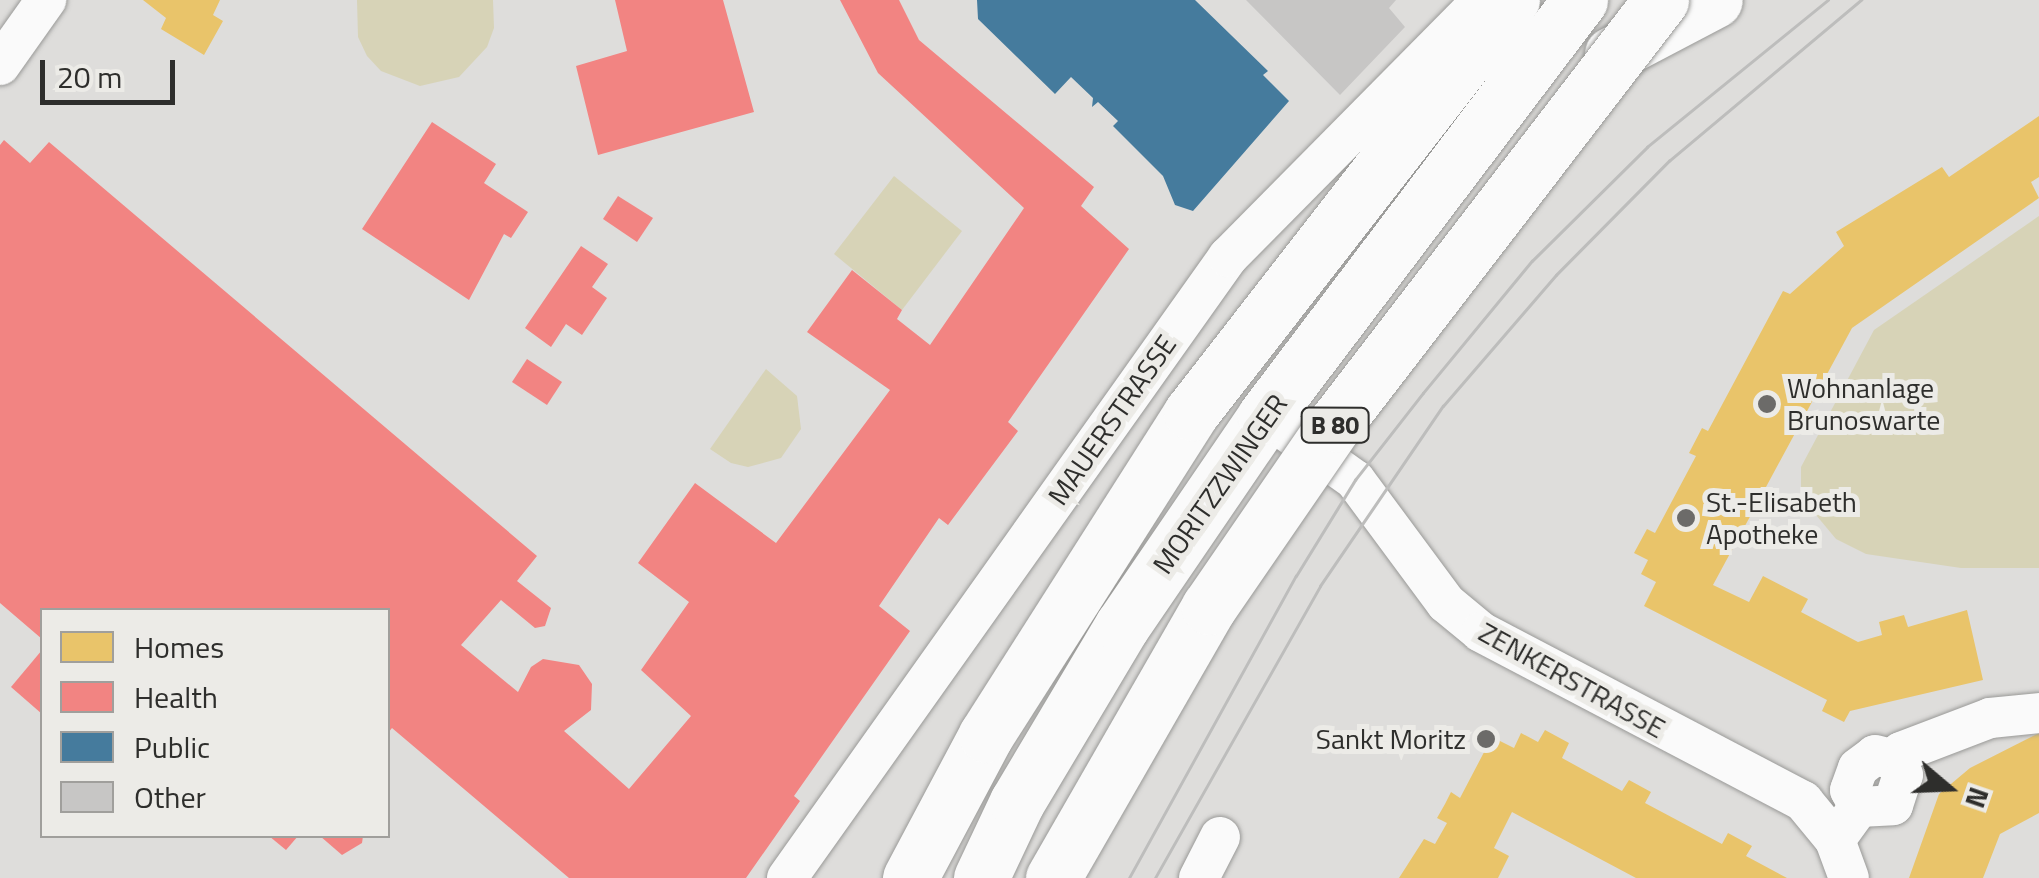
<!DOCTYPE html>
<html>
<head>
<meta charset="utf-8">
<style>
  body { margin:0 }
  #map { position:relative; width:2039px; height:878px; overflow:hidden; background:#dedddb; font-family:"Titillium Web",sans-serif }
  div>[style] { position:absolute }
  .green>* { inset:0; background:#d7d3b7 }
  .homes>* { inset:0; background:#e9c46a }
  .health>* { inset:0; background:#f28482 }
  .public>* { inset:0; background:#457b9d }
  .building>* { inset:0; background:#c7c6c5 }
  .roads { filter:drop-shadow(0 0 2px #999997) drop-shadow(0 0 2px #999997) }
  .street>* { height:40px; margin:-20px; padding:0 20px; transform-origin:20px; border-radius:20px; background:#fafafa }
  .secondary>* { height:55px; margin:-27.5px; padding:0 27.5px; transform-origin:27.5px; border-radius:27.5px; background:#fafafa }
  .primary>* { height:55px; margin:-27.5px; padding:0 27.5px; transform-origin:27.5px; border-radius:27.5px; background:#fafafa }
  .tram>* { height:2.5px; margin:-1.25px; padding:0 1.25px; transform-origin:1.25px; border-radius:1.25px; background:#bdbdbc }
  .bridges { filter:drop-shadow(0 0 2px #999997) drop-shadow(0 0 2px #999997) }
  .primary-bridge>* { height:55px; margin:-27.5px; padding:0 27.5px; transform-origin:27.5px; border-radius:27.5px; background:#fafafa }
  .dots>* { width:28px; height:28px; translate:-50% -50%; box-sizing:border-box; border:5px solid #ecebe7; border-radius:50% }
  span { translate:-50% -50%; white-space:nowrap; text-align:center; line-height:1.15; -webkit-text-stroke:10px #ecebe7; paint-order:stroke }
  .shield-label span { padding:2px 8px; background:#ecebe7; border:2px solid; border-radius:8px; -webkit-text-stroke-width:0 }
  .shield-label { font-size:25px; color:#2e2e2c; font-weight:700 }
  .poi-label { font-size:28px; color:#2e2e2c }
  .left { translate:0 -50%; text-align:left }
  .right { translate:-100% -50%; text-align:right }
  .street-label { font-size:28px; color:#2e2e2c }
  .legend { position:absolute; left:40px; top:608px; width:350px; height:230px; box-sizing:border-box; background:#ecebe7; border:2px solid #a09f9c; margin:0; padding:12px 18px; list-style:none; font-size:30px; color:#2e2e2c }
  .legend li { display:flex; align-items:center; gap:20px; height:50px }
  .legend b { width:50px; border:2px solid #a09f9c }
  .north { position:absolute; left:1899px; top:738px; width:100px; height:100px; -webkit-text-stroke:8px #ecebe7; paint-order:stroke; rotate:109deg; font-size:28px; font-weight:700; line-height:40px; text-align:center; color:#2e2e2c }
  .north::after { content:''; display:block; margin:auto; width:35px; height:45px; background:#2e2e2c; clip-path:polygon(50% 0,100% 100%,50% 72%,0 100%) }
  .scale { position:absolute; left:40px; top:60px; width:135px; height:45px; box-sizing:border-box; border:5px solid #2e2e2c; border-top:0; padding-left:12px; font-size:30px; line-height:35px; white-space:nowrap; color:#2e2e2c; -webkit-text-stroke:8px #ecebe7; paint-order:stroke }
</style>
</head>
<body>
<div id="map">
  <div class="green">
    <i style="clip-path:polygon(357px 0,493px 0,494px 28px,487px 47px,459px 77px,420px 86px,381px 71px,367px 56px,358px 37px)"></i>
    <i style="clip-path:polygon(894px 176px,962px 231px,902px 310px,834px 254px)"></i>
    <i style="clip-path:polygon(2039px 216px,2039px 568px,1961px 568px,1866px 554px,1836px 539px,1801px 497px,1801px 467px,1874px 330px)"></i>
    <i style="clip-path:polygon(766px 369px,797px 396px,801px 429px,781px 458px,748px 467px,731px 463px,710px 449px)"></i>
  </div>
  <div class="homes">
    <i style="clip-path:polygon(143px 0,220px 0,213px 15px,223px 21px,204px 55px,161px 29px,166px 18px)"></i>
    <i style="clip-path:polygon(2039px 116px,2039px 177px,2031px 182px,2039px 198px,1852px 328px,1713px 585px,1749px 602px,1763px 576px,1808px 599px,1801px 612px,1858px 642px,1882px 635px,1879px 622px,1904px 615px,1908px 627px,1967px 610px,1983px 680px,1850px 711px,1844px 722px,1822px 711px,1827px 700px,1644px 606px,1656px 582px,1641px 574px,1648px 560px,1634px 553px,1647px 529px,1655px 533px,1696px 456px,1689px 453px,1702px 428px,1708px 431px,1783px 291px,1790px 294px,1844px 246px,1836px 232px,1942px 167px,1949px 177px)"></i>
    <i style="clip-path:polygon(1545px 730px,1569px 743px,1562px 758px,1622px 791px,1629px 780px,1651px 792px,1645px 803px,1722px 844px,1728px 833px,1752px 846px,1746px 856px,1787px 878px,1636px 878px,1512px 812px,1494px 848px,1509px 856px,1498px 878px,1399px 878px,1424px 839px,1435px 844px,1447px 823px,1437px 818px,1445px 804px,1451px 792px,1460px 798px,1492px 737px,1514px 748px,1521px 733px,1538px 742px)"></i>
    <i style="clip-path:polygon(2039px 733px,2039px 813px,2000px 834px,1983px 878px,1909px 878px,1939px 794px,1970px 768px)"></i>
  </div>
  <div class="health">
    <i style="clip-path:polygon(615px 0,723px 0,754px 112px,598px 155px,576px 66px,627px 51px)"></i>
    <i style="clip-path:polygon(840px 0,899px 0,919px 40px,1094px 187px,1081px 206px,1129px 249px,1008px 422px,1018px 431px,948px 525px,939px 518px,879px 606px,910px 631px,794px 796px,800px 801px,746px 878px,569px 878px,392px 728px,388px 733px,388px 610px,42px 610px,42px 639px,0 603px,0 145px,4px 140px,30px 163px,49px 142px,537px 556px,517px 581px,551px 608px,545px 626px,535px 628px,501px 600px,461px 645px,518px 692px,531px 667px,543px 659px,579px 665px,592px 684px,591px 710px,564px 731px,629px 789px,691px 716px,641px 670px,689px 602px,638px 563px,695px 483px,776px 543px,890px 390px,807px 332px,852px 270px,902px 310px,897px 319px,930px 345px,1024px 208px,878px 73px)"></i>
    <i style="clip-path:polygon(432px 122px,496px 164px,484px 183px,528px 212px,511px 238px,504px 234px,469px 300px,362px 229px)"></i>
    <i style="clip-path:polygon(618px 196px,653px 218px,637px 242px,603px 219px)"></i>
    <i style="clip-path:polygon(581px 246px,608px 264px,592px 287px,607px 298px,582px 335px,566px 324px,551px 347px,525px 328px)"></i>
    <i style="clip-path:polygon(527px 359px,562px 382px,547px 405px,512px 382px)"></i>
    <i style="clip-path:polygon(42px 650px,42px 714px,11px 687px)"></i>
    <i style="clip-path:polygon(269px 836px,298px 836px,286px 850px)"></i>
    <i style="clip-path:polygon(320px 836px,363px 836px,362px 843px,342px 855px)"></i>
  </div>
  <div class="public">
    <i style="clip-path:polygon(977px 0,1195px 0,1268px 71px,1263px 75px,1289px 101px,1193px 211px,1175px 205px,1163px 176px,1113px 126px,1118px 121px,1098px 102px,1092px 107px,1093px 98px,1071px 77px,1055px 94px,978px 19px)"></i>
  </div>
  <div class="building">
    <i style="clip-path:polygon(1246px 0,1396px 0,1389px 8px,1405px 27px,1340px 95px)"></i>
  </div>
  <div class="roads">
    <div class="street">
      <i style="left:0;top:65px;width:80px;rotate:-54.7deg"></i>
      <i style="left:1265px;top:416px;width:110px;rotate:35.4deg"></i>
      <i style="left:1355px;top:480px;width:153px;rotate:53.5deg"></i>
      <i style="left:1446px;top:603px;width:45px;rotate:39.6deg"></i>
      <i style="left:1481px;top:632px;width:364px;rotate:27.7deg"></i>
      <i style="left:1803px;top:801px;width:50px;rotate:50.6deg"></i>
      <i style="left:1835px;top:840px;width:40px;rotate:69.8deg"></i>
      <i style="left:1859px;top:807px;width:34px;rotate:-3deg"></i>
      <i style="left:1893px;top:805px;width:32px;rotate:-72deg"></i>
      <i style="left:1903px;top:775px;width:17px;rotate:-118deg"></i>
      <i style="left:1835px;top:840px;width:41px;rotate:-54deg"></i>
      <i style="left:1859px;top:807px;width:19px;rotate:-118deg"></i>
      <i style="left:1850px;top:790px;width:23px;rotate:-70deg"></i>
      <i style="left:1858px;top:768px;width:21px;rotate:-37deg"></i>
      <i style="left:1875px;top:755px;width:21px;rotate:14deg"></i>
      <i style="left:1895px;top:760px;width:10px;rotate:-53deg"></i>
      <i style="left:1901px;top:752px;width:95px;rotate:-20.9deg"></i>
      <i style="left:1990px;top:718px;width:49px;rotate:-5.8deg"></i>
      <i style="left:787px;top:878px;width:762px;rotate:-54.62deg"></i>
      <i style="left:1228px;top:257px;width:361px;rotate:-45.3deg"></i>
      <i style="left:1199px;top:878px;width:46px;rotate:-62.9deg"></i>
    </div>
    <div class="secondary">
      <i style="left:1612px;top:54px;width:116px;rotate:-27.7deg"></i>
      <i style="left:981px;top:878px;width:84px;rotate:-64.7deg"></i>
      <i style="left:1017px;top:802px;width:205px;rotate:-59.2deg"></i>
      <i style="left:1122px;top:626px;width:254px;rotate:-55.7deg"></i>
      <i style="left:1265px;top:416px;width:522px;rotate:-52.87deg"></i>
    </div>
    <div class="primary">
      <i style="left:910px;top:878px;width:162px;rotate:-62deg"></i>
      <i style="left:986px;top:735px;width:382px;rotate:-57.5deg"></i>
      <i style="left:1191px;top:413px;width:523px;rotate:-52.14deg"></i>
    </div>
  </div>
  <div class="tram">
    <i style="left:1129px;top:878px;width:345px;rotate:-61.1deg"></i>
    <i style="left:1296px;top:576px;width:113px;rotate:-58.4deg"></i>
    <i style="left:1355px;top:480px;width:110px;rotate:-52deg"></i>
    <i style="left:1423px;top:393px;width:171px;rotate:-50.5deg"></i>
    <i style="left:1532px;top:261px;width:162px;rotate:-44.7deg"></i>
    <i style="left:1647px;top:147px;width:233px;rotate:-39.1deg"></i>
    <i style="left:1155px;top:878px;width:335px;rotate:-60.5deg"></i>
    <i style="left:1320px;top:586px;width:218px;rotate:-55.7deg"></i>
    <i style="left:1443px;top:406px;width:173px;rotate:-49.2deg"></i>
    <i style="left:1556px;top:275px;width:161px;rotate:-45.3deg"></i>
    <i style="left:1669px;top:161px;width:251px;rotate:-40deg"></i>
  </div>
  <div class="bridges">
    <div class="primary-bridge">
      <i style="left:1053px;top:878px;width:313px;rotate:-60.1deg"></i>
      <i style="left:1209px;top:607px;width:222px;rotate:-55.5deg"></i>
      <i style="left:1335px;top:424px;width:535px;rotate:-52.44deg"></i>
    </div>
  </div>
  <div class="dots">
    <i style="left:1767px;top:404px;background:#6c6b69"></i>
    <i style="left:1686px;top:518px;background:#6c6b69"></i>
    <i style="left:1486px;top:739px;background:#6c6b69"></i>
  </div>
  <div class="shield-label">
    <span style="left:1335px;top:425px">B 80</span>
  </div>
  <div class="poi-label">
    <span class="left" style="left:1787px;top:404px">Wohnanlage<br>Brunoswarte</span>
    <span class="left" style="left:1706px;top:518px">St.-Elisabeth<br>Apotheke</span>
    <span class="right" style="left:1466px;top:739px">Sankt Moritz</span>
  </div>
  <div class="street-label">
    <span style="left:1112px;top:420px;rotate:-55deg">MAUERSTRASSE</span>
    <span style="left:1220px;top:484px;rotate:-55deg">MORITZZWINGER</span>
    <span style="left:1572px;top:680px;rotate:29deg">ZENKERSTRASSE</span>
  </div>
  <ul class="legend">
  <li><b style="height:28px;background:#e9c46a"></b>Homes</li>
  <li><b style="height:28px;background:#f28482"></b>Health</li>
  <li><b style="height:28px;background:#457b9d"></b>Public</li>
  <li><b style="height:28px;background:#c7c6c5"></b>Other</li>
  </ul>
  <div class="north">N</div>
  <div class="scale">20 m</div>
</div>
</body>
</html>
